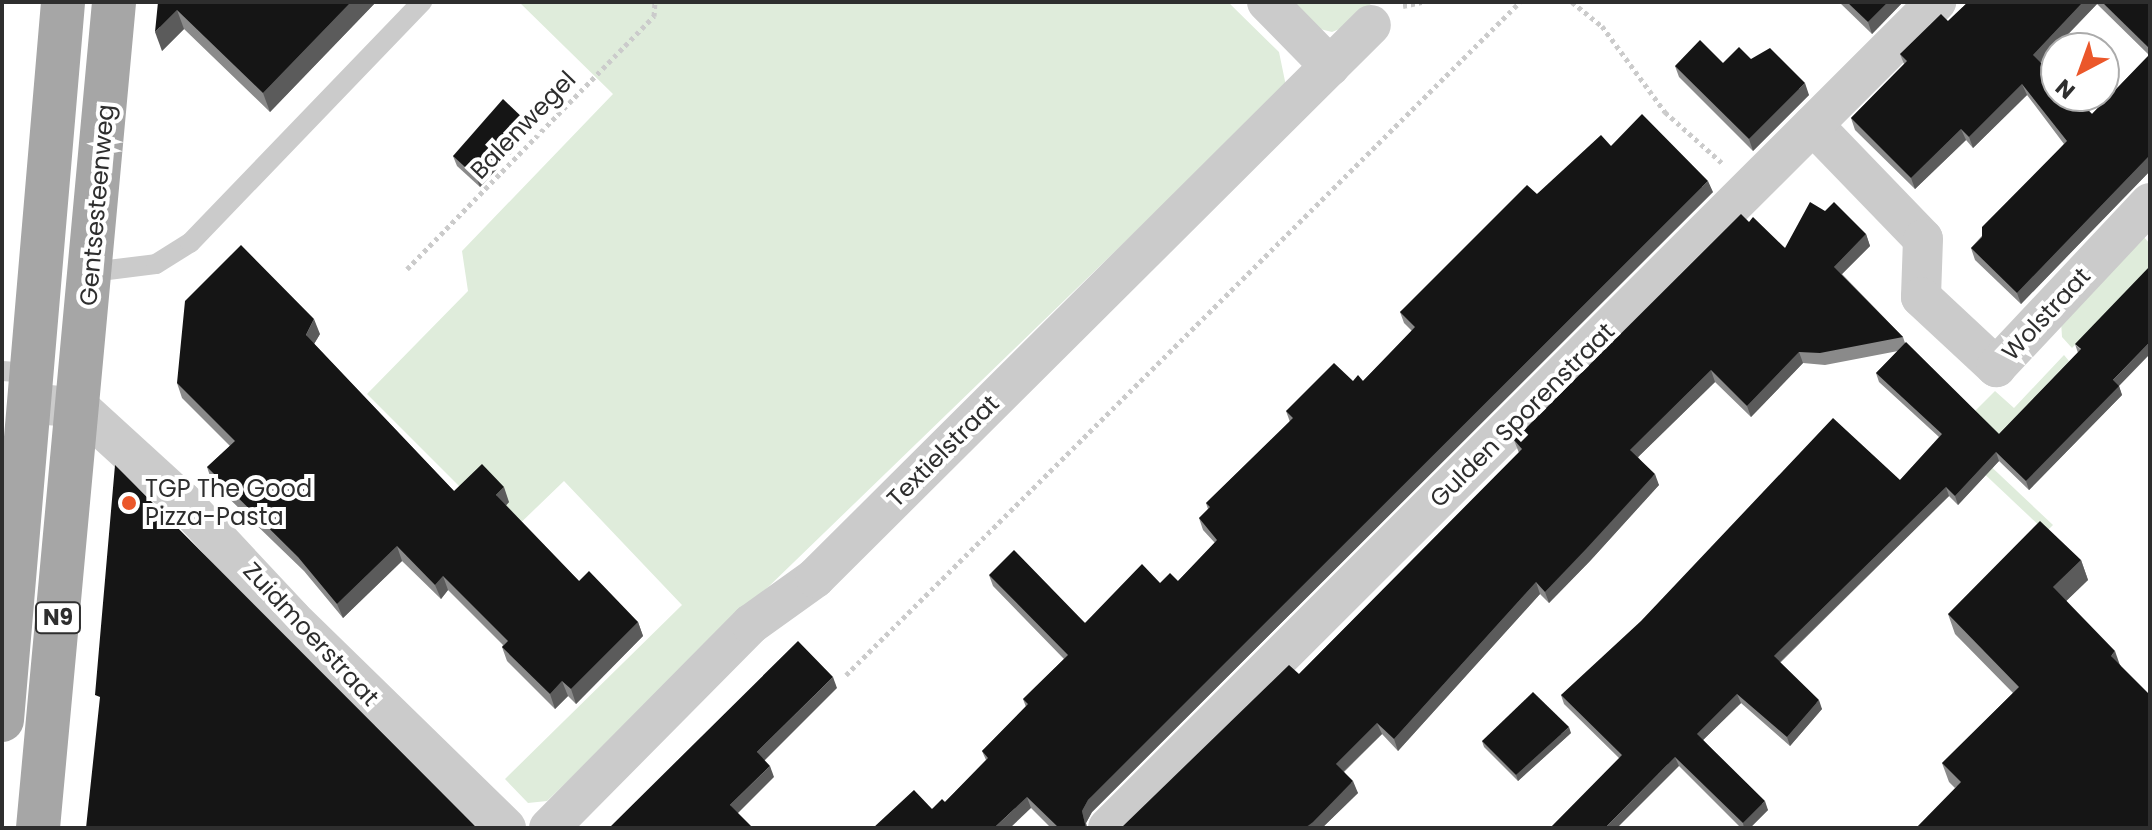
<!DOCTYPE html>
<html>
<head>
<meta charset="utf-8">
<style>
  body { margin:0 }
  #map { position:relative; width:2152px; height:830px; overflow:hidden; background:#fff; font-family:Poppins,sans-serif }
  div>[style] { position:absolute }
  .green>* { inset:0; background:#dfecdb }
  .path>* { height:5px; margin-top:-2.5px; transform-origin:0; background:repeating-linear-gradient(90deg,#cbcbcb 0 4px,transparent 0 8px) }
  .service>* { height:20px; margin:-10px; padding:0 10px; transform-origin:10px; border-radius:10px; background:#cbcbcb }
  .minor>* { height:40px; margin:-20px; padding:0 20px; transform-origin:20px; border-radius:20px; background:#cbcbcb }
  .primary>* { height:44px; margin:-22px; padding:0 22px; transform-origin:22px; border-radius:22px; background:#a6a6a6 }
  .wall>* { inset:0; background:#8a8a8a }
  .shaded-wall>* { inset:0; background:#5b5b5b }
  .building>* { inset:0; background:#151515 }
  .dots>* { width:22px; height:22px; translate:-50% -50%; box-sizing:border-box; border:4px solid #fff; border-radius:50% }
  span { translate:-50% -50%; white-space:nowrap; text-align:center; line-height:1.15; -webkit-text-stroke:8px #fff; paint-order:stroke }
  .shield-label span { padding:2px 6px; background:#fff; border:2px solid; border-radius:6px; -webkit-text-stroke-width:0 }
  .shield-label { font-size:22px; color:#2e2e2e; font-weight:700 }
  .street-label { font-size:24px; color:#2e2e2e }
  .poi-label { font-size:24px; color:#2e2e2e }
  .left { translate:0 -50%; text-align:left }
  .frame { position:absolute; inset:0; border:4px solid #2e2e2e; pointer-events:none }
  .north { position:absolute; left:2040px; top:32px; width:80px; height:80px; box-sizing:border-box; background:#fff; border:2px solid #ababab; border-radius:50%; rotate:221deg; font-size:22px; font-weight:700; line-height:32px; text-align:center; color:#2e2e2e }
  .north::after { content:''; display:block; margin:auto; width:28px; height:36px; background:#eb572a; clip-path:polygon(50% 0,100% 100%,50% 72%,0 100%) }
</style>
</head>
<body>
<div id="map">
  <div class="green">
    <i style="clip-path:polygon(519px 2px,1228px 2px,1279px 52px,1286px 86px,547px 801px,528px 803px,505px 779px,682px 605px,564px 481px,508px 535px,367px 394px,468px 291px,462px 251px,613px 94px)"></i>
    <i style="clip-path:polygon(1298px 2px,1373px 2px,1347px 26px,1332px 32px,1312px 27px,1290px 10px)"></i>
    <i style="clip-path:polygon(2143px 236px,2150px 244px,2150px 267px,2072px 348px,2062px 337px,2061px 321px)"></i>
    <i style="clip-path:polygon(2064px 355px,2069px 361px,1986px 448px,1962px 424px,1995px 391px,2014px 408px)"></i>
    <i style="clip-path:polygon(1949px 427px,2053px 525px,2046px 532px,1942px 434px)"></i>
  </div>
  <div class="path">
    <i style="left:1572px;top:2px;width:38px;rotate:39deg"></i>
    <i style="left:1602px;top:26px;width:107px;rotate:53.8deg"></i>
    <i style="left:1665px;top:112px;width:76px;rotate:41.8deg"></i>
    <i style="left:1403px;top:6px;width:19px;rotate:-12deg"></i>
    <i style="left:407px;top:269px;width:354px;rotate:-45.7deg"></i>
    <i style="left:654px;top:16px;width:14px;rotate:-86deg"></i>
    <i style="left:846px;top:675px;width:952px;rotate:-44.96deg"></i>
  </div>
  <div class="service">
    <i style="left:92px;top:272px;width:64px;rotate:-7.1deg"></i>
    <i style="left:156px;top:264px;width:40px;rotate:-32deg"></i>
    <i style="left:190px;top:243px;width:335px;rotate:-46.1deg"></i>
    <i style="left:2px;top:371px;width:29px;rotate:4deg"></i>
  </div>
  <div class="minor">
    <i style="left:1267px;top:2px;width:90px;rotate:45.5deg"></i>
    <i style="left:1813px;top:125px;width:158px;rotate:46deg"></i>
    <i style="left:1923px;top:239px;width:58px;rotate:92deg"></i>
    <i style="left:1921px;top:297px;width:103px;rotate:43deg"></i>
    <i style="left:1996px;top:367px;width:225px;rotate:-46.8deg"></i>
    <i style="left:28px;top:403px;width:52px;rotate:5.5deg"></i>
    <i style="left:80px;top:408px;width:138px;rotate:42.4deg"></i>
    <i style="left:182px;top:501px;width:161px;rotate:47deg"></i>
    <i style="left:292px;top:619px;width:299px;rotate:44.3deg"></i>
    <i style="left:549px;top:828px;width:287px;rotate:-45.3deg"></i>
    <i style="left:751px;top:624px;width:79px;rotate:-35.7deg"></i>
    <i style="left:815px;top:578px;width:784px;rotate:-44.85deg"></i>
    <i style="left:1108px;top:828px;width:1170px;rotate:-44.93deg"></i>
  </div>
  <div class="primary">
    <i style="left:2px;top:720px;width:721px;rotate:-85.14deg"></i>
    <i style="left:38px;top:828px;width:829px;rotate:-84.74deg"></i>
  </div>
  <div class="wall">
    <i style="clip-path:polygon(158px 2px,376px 2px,270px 112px,184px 29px,162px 51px)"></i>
    <i style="clip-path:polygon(1839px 2px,1903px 2px,1872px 34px)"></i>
    <i style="clip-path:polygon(evenodd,1968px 2px,2147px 2px,2150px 5px,2150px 171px,2021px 304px,1975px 260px,1971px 248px,2064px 144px,2027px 95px,1973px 148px,1966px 140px,1915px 189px,1855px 130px,1851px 118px,1904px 64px,1900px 54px,1948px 21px,1968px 2px,2097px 4px,2149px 55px,2092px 114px,2041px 63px,2097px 4px)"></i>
    <i style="clip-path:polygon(1751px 59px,1809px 95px,1753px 151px,1679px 77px,1675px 66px,1723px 63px)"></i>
    <i style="clip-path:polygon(531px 132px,480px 187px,457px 166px,453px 156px)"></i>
    <i style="clip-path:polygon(1611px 146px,1713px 192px,1092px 812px,1086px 823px,1087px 828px,1051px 828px,1031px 808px,932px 809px,945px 802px,986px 760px,982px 751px,1026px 707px,1023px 699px,1064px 659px,993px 586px,989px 575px,1085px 623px,1160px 583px,1178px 581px,1215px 543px,1203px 530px,1199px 518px,1208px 509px,1206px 503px,1290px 422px,1286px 411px,1353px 381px,1363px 381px,1412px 331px,1404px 323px,1400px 312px,1537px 194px)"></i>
    <i style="clip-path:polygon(1749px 222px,1785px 248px,1866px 234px,1870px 246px,1842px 274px,1903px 337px,1905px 343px,1999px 434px,2078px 353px,2075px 344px,2119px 386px,2122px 395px,2029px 490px,1999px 461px,1958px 505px,1949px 496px,1780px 663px,1822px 709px,1790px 746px,1741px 703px,1703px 740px,1768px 810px,1750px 828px,1741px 828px,1679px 766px,1619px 758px,1564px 704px,1561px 695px,1900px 480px,1939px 437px,1879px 382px,1876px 373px,1898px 351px,1825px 365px,1803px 363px,1751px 417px,1715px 382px,1638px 457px,1659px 485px,1590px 561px,1549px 603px,1540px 594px,1398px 751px,1382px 734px,1344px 772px,1358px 793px,1322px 828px,1299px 674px,1519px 453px,1514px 440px)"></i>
    <i style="clip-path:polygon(320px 334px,314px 344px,454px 491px,509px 502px,506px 505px,579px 581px,638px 622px,643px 636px,576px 704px,568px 696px,555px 709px,507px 661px,502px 647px,503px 645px,448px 590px,441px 599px,402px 561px,343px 618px,304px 571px,212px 482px,207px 467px,230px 446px,182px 398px,177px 383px)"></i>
    <i style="clip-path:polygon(2081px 560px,2088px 580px,2066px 601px,2121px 666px,1955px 788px,1949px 782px,1942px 763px,2013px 693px,1955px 634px,1948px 614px)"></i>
    <i style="clip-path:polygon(1571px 733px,1518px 781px,1484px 747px,1482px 741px)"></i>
  </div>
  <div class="shaded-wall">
    <i style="clip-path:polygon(351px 2px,376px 2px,270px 112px,263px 93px)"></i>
    <i style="clip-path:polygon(1888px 2px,1903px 2px,1872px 34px,1868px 22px)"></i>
    <i style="clip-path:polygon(2083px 2px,2096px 2px,2097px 4px,2037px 66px,2033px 55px)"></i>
    <i style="clip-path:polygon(177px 10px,184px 29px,162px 51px,155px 32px)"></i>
    <i style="clip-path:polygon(1805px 83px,1809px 95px,1753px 151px,1749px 139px)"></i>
    <i style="clip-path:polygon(2022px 84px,2027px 95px,1973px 148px,1969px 137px)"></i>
    <i style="clip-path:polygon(527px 122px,531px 132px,480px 187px,476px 177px)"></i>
    <i style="clip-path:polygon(1961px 129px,1966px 140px,1915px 189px,1911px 178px)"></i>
    <i style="clip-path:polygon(2150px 155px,2150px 171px,2021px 304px,2017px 293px)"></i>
    <i style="clip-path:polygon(1708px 181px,1713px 192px,1092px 812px,1086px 823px,1087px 828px,1086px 828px,1082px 811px,1088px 800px)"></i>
    <i style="clip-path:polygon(1866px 234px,1870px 246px,1838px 278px,1834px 267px)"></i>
    <i style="clip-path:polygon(314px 319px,320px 334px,311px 349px,306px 335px)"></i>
    <i style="clip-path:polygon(2150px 342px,2150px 354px,2119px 386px,2122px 395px,2029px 490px,2026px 481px,2113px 380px)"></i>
    <i style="clip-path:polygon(1799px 352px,1803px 363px,1751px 417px,1747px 406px)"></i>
    <i style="clip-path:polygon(1711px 370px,1715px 382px,1634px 461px,1630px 450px)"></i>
    <i style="clip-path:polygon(1996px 452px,1999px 461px,1958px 505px,1955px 496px)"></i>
    <i style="clip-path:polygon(1655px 474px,1659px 485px,1590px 561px,1549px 603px,1545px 592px)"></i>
    <i style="clip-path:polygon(504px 487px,509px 502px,502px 510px,496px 495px)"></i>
    <i style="clip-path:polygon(1946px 487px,1949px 496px,1777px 665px,1774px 656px)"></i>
    <i style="clip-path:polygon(397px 546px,402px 561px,343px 618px,337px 604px)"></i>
    <i style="clip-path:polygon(2081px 560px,2088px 580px,2060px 607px,2053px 587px)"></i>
    <i style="clip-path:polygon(443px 576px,448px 590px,441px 599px,435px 585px)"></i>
    <i style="clip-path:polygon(1536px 582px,1540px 594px,1398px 751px,1394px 739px)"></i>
    <i style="clip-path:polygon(638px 622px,643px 636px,576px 704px,571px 689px)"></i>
    <i style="clip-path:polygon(2115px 651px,2122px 671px,2111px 656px)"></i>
    <i style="clip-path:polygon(833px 677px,837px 688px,761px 764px,757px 752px)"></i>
    <i style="clip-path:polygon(562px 681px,568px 696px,555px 709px,550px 694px)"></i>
    <i style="clip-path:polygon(1737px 694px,1741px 703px,1700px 743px,1697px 734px)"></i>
    <i style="clip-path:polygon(1819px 700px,1822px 709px,1790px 746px,1787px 737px)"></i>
    <i style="clip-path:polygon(1377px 723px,1382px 734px,1340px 775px,1336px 764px)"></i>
    <i style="clip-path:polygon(1569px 727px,1571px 733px,1518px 781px,1516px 775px)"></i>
    <i style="clip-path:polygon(1675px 757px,1679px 766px,1617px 828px,1605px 828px)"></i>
    <i style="clip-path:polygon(770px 766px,774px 777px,734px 817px,730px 805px)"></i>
    <i style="clip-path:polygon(1353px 781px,1358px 793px,1322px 828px,1305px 828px)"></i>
    <i style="clip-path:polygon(1027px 797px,1031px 808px,1010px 828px,994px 828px)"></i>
    <i style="clip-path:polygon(1765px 801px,1768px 810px,1750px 828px,1744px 828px,1743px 823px)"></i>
  </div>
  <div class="building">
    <i style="clip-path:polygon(158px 2px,351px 2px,263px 93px,177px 10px,155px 32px)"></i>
    <i style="clip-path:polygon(1847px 2px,1888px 2px,1868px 22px)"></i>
    <i style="clip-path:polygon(1968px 2px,2083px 2px,2033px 55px,2056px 78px,2056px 96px,2074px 96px,2092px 114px,2150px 54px,2150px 155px,2017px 293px,1971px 248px,1982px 237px,1982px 227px,2067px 141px,2022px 84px,1969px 137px,1961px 129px,1911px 178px,1851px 118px,1907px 61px,1900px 54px,1941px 14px,1948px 21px)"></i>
    <i style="clip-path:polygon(2102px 2px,2147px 2px,2150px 5px,2150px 49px)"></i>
    <i style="clip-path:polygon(1700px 40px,1723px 63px,1739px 47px,1751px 59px,1770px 48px,1805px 83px,1749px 139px,1675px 66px)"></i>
    <i style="clip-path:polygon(503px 99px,527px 122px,476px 177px,453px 156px)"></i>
    <i style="clip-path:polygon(1642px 114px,1708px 181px,1088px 800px,1082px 811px,1086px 828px,1059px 828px,1027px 797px,994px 828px,873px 828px,914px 790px,932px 809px,942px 799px,945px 802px,988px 758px,982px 751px,1028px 704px,1023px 699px,1068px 655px,989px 575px,1014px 550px,1085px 623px,1142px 564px,1160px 583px,1170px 573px,1178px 581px,1217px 540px,1199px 518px,1210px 507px,1206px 503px,1293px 418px,1286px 411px,1334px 363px,1353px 381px,1358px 375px,1363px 381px,1415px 327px,1400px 312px,1527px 185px,1537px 194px,1601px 135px,1611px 146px)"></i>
    <i style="clip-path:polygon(1810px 202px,1825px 211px,1834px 202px,1866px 234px,1834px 267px,1903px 337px,1820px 353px,1799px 352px,1747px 406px,1711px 370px,1630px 450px,1655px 474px,1586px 549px,1545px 592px,1536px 582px,1394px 739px,1377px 723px,1336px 764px,1353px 781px,1313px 822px,1305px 828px,1121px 828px,1289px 665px,1299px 674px,1522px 449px,1514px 440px,1741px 214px,1749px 222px,1753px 217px,1785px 248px)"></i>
    <i style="clip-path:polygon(241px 245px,314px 319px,306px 335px,454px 491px,482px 464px,504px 487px,496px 495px,579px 581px,589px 571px,638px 622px,571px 689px,562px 681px,550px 694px,502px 647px,508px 641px,443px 576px,435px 585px,397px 546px,337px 604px,298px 557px,207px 467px,235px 441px,177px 383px,185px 301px)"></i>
    <i style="clip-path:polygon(2150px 266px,2150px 342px,2113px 380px,2119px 386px,2026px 481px,1996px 452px,1955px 496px,1946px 487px,1774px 656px,1819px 700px,1787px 737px,1737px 694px,1697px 734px,1765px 801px,1743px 823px,1675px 757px,1605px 828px,1550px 828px,1622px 755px,1561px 695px,1641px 621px,1833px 418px,1900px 480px,1942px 434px,1876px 373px,1906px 342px,1999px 434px,2081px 349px,2075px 344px)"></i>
    <i style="clip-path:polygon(115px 465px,477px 828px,86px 828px,100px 697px,95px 695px)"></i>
    <i style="clip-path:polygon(2040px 521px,2081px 560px,2053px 587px,2115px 651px,2111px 656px,2150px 695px,2150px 828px,1916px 828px,1961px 782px,1942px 763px,2019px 687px,1948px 614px)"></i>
    <i style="clip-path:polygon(798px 641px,833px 677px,757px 752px,770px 766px,730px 805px,753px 828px,609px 828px)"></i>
    <i style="clip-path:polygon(1533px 692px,1569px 727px,1516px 775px,1482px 741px)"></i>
  </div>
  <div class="dots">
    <i style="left:129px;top:503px;background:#eb572a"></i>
  </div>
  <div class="shield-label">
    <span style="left:58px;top:618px">N9</span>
  </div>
  <div class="street-label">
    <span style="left:523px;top:125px;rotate:-46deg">Balenwegel</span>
    <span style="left:97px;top:205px;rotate:-85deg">Gentsesteenweg</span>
    <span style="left:2046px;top:314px;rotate:-47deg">Wolstraat</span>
    <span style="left:1522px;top:415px;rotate:-45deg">Gulden Sporenstraat</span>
    <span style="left:943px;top:451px;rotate:-45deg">Textielstraat</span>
    <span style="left:311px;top:634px;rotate:47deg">Zuidmoerstraat</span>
  </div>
  <div class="poi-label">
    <span class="left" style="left:145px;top:503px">TGP The Good<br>Pizza-Pasta</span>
  </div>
  <div class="frame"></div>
  <div class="north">N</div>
</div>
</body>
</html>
